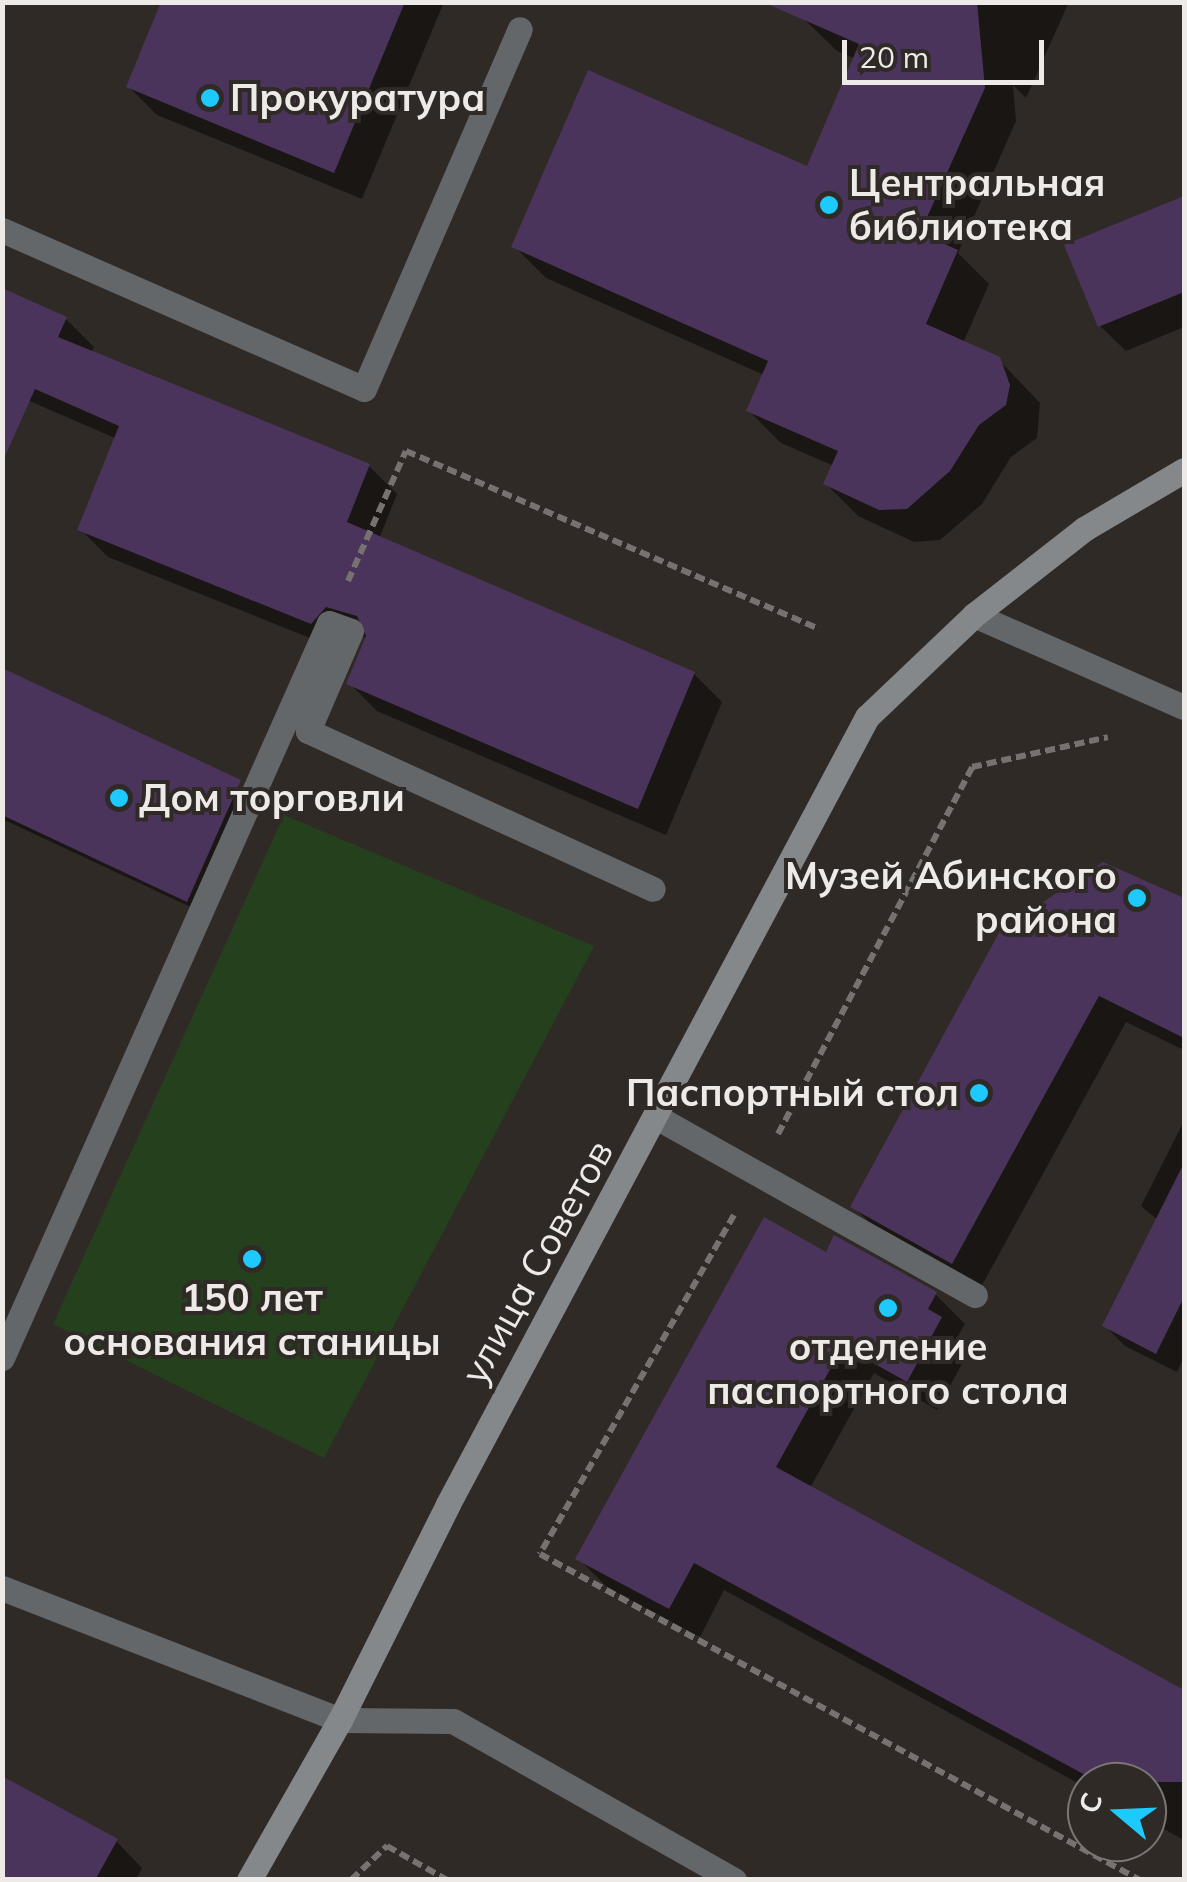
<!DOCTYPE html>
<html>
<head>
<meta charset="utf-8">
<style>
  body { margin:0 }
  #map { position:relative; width:1187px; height:1882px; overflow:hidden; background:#302a27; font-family:Mulish,sans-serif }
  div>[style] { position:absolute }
  .green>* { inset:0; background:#25401d }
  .shadow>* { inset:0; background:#0007 }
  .building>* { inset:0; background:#4b345b }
  .path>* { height:6px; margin-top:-3px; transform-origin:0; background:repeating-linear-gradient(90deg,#77726f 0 10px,transparent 0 15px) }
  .lane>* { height:25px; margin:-12.5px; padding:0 12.5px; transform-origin:12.5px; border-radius:12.5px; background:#646769 }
  .street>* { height:25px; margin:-12.5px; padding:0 12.5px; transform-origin:12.5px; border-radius:12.5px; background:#646769 }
  .secondary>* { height:25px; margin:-12.5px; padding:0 12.5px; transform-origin:12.5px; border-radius:12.5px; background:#84888b }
  .dots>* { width:28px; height:28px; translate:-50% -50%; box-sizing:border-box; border:5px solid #302a27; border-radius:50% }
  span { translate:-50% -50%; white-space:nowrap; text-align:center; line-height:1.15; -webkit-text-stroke:8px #302a27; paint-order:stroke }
  .poi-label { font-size:38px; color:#edeae8; font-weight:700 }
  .left { translate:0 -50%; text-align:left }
  .right { translate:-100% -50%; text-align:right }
  .street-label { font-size:38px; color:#edeae8 }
  .frame { position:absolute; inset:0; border:5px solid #edeae8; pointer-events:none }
  .north { position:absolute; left:1067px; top:1762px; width:100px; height:100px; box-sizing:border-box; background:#302a27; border:2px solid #7c7774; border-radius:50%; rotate:289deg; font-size:28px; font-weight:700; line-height:40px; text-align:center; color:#edeae8 }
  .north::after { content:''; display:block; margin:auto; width:35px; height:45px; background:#1ec9fd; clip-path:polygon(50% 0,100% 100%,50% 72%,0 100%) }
  .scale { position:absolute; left:842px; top:40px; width:202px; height:45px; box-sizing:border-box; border:5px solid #edeae8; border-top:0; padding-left:12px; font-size:30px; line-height:35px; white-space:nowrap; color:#edeae8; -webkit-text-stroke:8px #302a27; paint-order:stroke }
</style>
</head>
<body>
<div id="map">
  <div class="green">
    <i style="clip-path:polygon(284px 815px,594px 946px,324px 1458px,53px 1324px)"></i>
  </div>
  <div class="shadow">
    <i style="clip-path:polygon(164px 2px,444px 2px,362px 199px,157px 115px,129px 87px)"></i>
    <i style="clip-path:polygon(810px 2px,1069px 2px,1026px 98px,1013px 85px,1016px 121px,958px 253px,989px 284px,963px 343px,998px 359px,1040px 403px,1037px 438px,1011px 457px,982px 504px,940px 540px,914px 542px,858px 516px,826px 484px,834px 466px,781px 443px,749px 411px,764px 375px,546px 278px,514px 246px,808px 170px,856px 59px,837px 51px,804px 19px)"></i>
    <i style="clip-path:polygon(1184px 198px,1184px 327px,1126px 351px,1100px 326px,1068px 246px)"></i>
    <i style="clip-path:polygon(66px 319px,94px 347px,91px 353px,369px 466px,397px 494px,379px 539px,694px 674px,722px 702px,666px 835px,377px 711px,349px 683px,368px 638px,354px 634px,340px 650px,108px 557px,80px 529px,117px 439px,2px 389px)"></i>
    <i style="clip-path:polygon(2px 671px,250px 792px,197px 910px,2px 819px)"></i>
    <i style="clip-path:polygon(1103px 864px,1184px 901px,1184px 1050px,1126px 1022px,980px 1289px,880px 1233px,853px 1206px)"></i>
    <i style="clip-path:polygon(1184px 1121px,1184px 1242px,1141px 1206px)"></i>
    <i style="clip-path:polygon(1151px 1235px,1184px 1252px,1184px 1357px,1177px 1372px,1125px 1346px,1105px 1326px)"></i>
    <i style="clip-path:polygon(827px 1255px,935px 1294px,965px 1324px,958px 1336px,970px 1349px,937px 1410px,874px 1373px,810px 1488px,1184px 1693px,1184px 1840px,1147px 1820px,1147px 1782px,1087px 1782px,1087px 1788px,724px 1590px,700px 1637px,608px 1588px,578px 1558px)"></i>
    <i style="clip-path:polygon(116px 1841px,142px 1868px,136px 1880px,2px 1880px)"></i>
  </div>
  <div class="building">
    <i style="clip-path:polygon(161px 2px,405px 2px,334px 173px,126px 87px)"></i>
    <i style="clip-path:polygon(763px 2px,977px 2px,985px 88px,920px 233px,958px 250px,926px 324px,1000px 357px,1010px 385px,1006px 405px,979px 425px,950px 471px,907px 509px,879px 510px,823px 484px,838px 451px,746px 411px,768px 361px,511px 247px,588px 70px,807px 166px,859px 44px)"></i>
    <i style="clip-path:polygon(1184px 196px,1184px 292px,1098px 327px,1064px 245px)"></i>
    <i style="clip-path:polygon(2px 288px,67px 317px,58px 337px,370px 464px,347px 522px,695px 672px,638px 809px,346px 684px,366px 636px,357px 616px,326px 607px,311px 624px,77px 530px,119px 426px,35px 389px,2px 463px)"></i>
    <i style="clip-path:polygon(2px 668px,241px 780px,187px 902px,2px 815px)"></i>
    <i style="clip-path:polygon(1103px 862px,1184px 898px,1184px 1038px,1099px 996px,952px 1264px,850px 1207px,1000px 931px)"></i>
    <i style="clip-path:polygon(1184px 1163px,1184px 1297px,1156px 1354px,1102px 1326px)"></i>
    <i style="clip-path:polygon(764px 1217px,826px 1252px,834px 1235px,937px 1292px,928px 1309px,942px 1317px,907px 1382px,843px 1346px,776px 1467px,1184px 1690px,1184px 1782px,1098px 1782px,694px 1563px,669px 1609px,575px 1559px)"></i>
    <i style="clip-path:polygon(2px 1776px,118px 1839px,95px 1880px,2px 1880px)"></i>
  </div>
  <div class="path">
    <i style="left:348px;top:581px;width:142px;rotate:-66deg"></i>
    <i style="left:406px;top:451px;width:450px;rotate:23.3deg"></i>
    <i style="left:778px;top:1134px;width:415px;rotate:-62.1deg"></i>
    <i style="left:972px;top:767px;width:139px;rotate:-12.4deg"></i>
    <i style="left:734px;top:1215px;width:391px;rotate:119.8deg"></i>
    <i style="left:540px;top:1554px;width:683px;rotate:28.52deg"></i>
    <i style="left:351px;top:1880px;width:50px;rotate:-43.4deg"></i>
    <i style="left:387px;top:1846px;width:69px;rotate:29.5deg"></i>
  </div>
  <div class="lane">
    <i style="left:2px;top:230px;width:395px;rotate:23.7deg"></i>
    <i style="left:364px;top:389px;width:392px;rotate:-66.6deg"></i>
    <i style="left:658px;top:1118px;width:363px;rotate:29.2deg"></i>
    <i style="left:2px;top:1358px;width:804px;rotate:-66.02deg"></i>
    <i style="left:329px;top:623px;width:23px;rotate:20deg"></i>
    <i style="left:351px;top:631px;width:109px;rotate:113.3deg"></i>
    <i style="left:308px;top:731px;width:379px;rotate:24.6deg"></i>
  </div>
  <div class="street">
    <i style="left:974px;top:615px;width:229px;rotate:23.7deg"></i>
    <i style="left:2px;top:1588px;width:363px;rotate:21.3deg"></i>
    <i style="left:340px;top:1720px;width:113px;rotate:0.5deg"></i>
    <i style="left:453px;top:1721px;width:323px;rotate:29.5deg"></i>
  </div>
  <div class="secondary">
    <i style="left:249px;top:1880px;width:184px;rotate:-60.4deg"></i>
    <i style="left:340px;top:1720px;width:241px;rotate:-63.4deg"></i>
    <i style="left:448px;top:1504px;width:892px;rotate:-61.97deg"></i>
    <i style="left:867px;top:717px;width:148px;rotate:-43.6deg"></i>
    <i style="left:974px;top:615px;width:140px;rotate:-38deg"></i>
    <i style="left:1084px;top:529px;width:116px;rotate:-30.5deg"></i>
  </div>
  <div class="dots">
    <i style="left:210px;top:98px;background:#1ec9fd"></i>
    <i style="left:829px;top:205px;background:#1ec9fd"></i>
    <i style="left:119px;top:798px;background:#1ec9fd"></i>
    <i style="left:1137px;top:898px;background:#1ec9fd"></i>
    <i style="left:979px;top:1093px;background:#1ec9fd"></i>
    <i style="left:252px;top:1259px;background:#1ec9fd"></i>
    <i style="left:888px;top:1308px;background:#1ec9fd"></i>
  </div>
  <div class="poi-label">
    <span class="left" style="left:230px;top:98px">Прокуратура</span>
    <span class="left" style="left:849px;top:205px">Центральная<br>библиотека</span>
    <span class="left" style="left:139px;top:798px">Дом торговли</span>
    <span class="right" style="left:1117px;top:898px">Музей Абинского<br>района</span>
    <span class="right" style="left:959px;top:1093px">Паспортный стол</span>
    <span style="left:252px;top:1320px">150 лет<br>основания станицы</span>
    <span style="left:888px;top:1369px">отделение<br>паспортного стола</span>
  </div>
  <div class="street-label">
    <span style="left:537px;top:1262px;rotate:-61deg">улица Советов</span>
  </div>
  <div class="frame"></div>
  <div class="north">С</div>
  <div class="scale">20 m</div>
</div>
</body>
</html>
